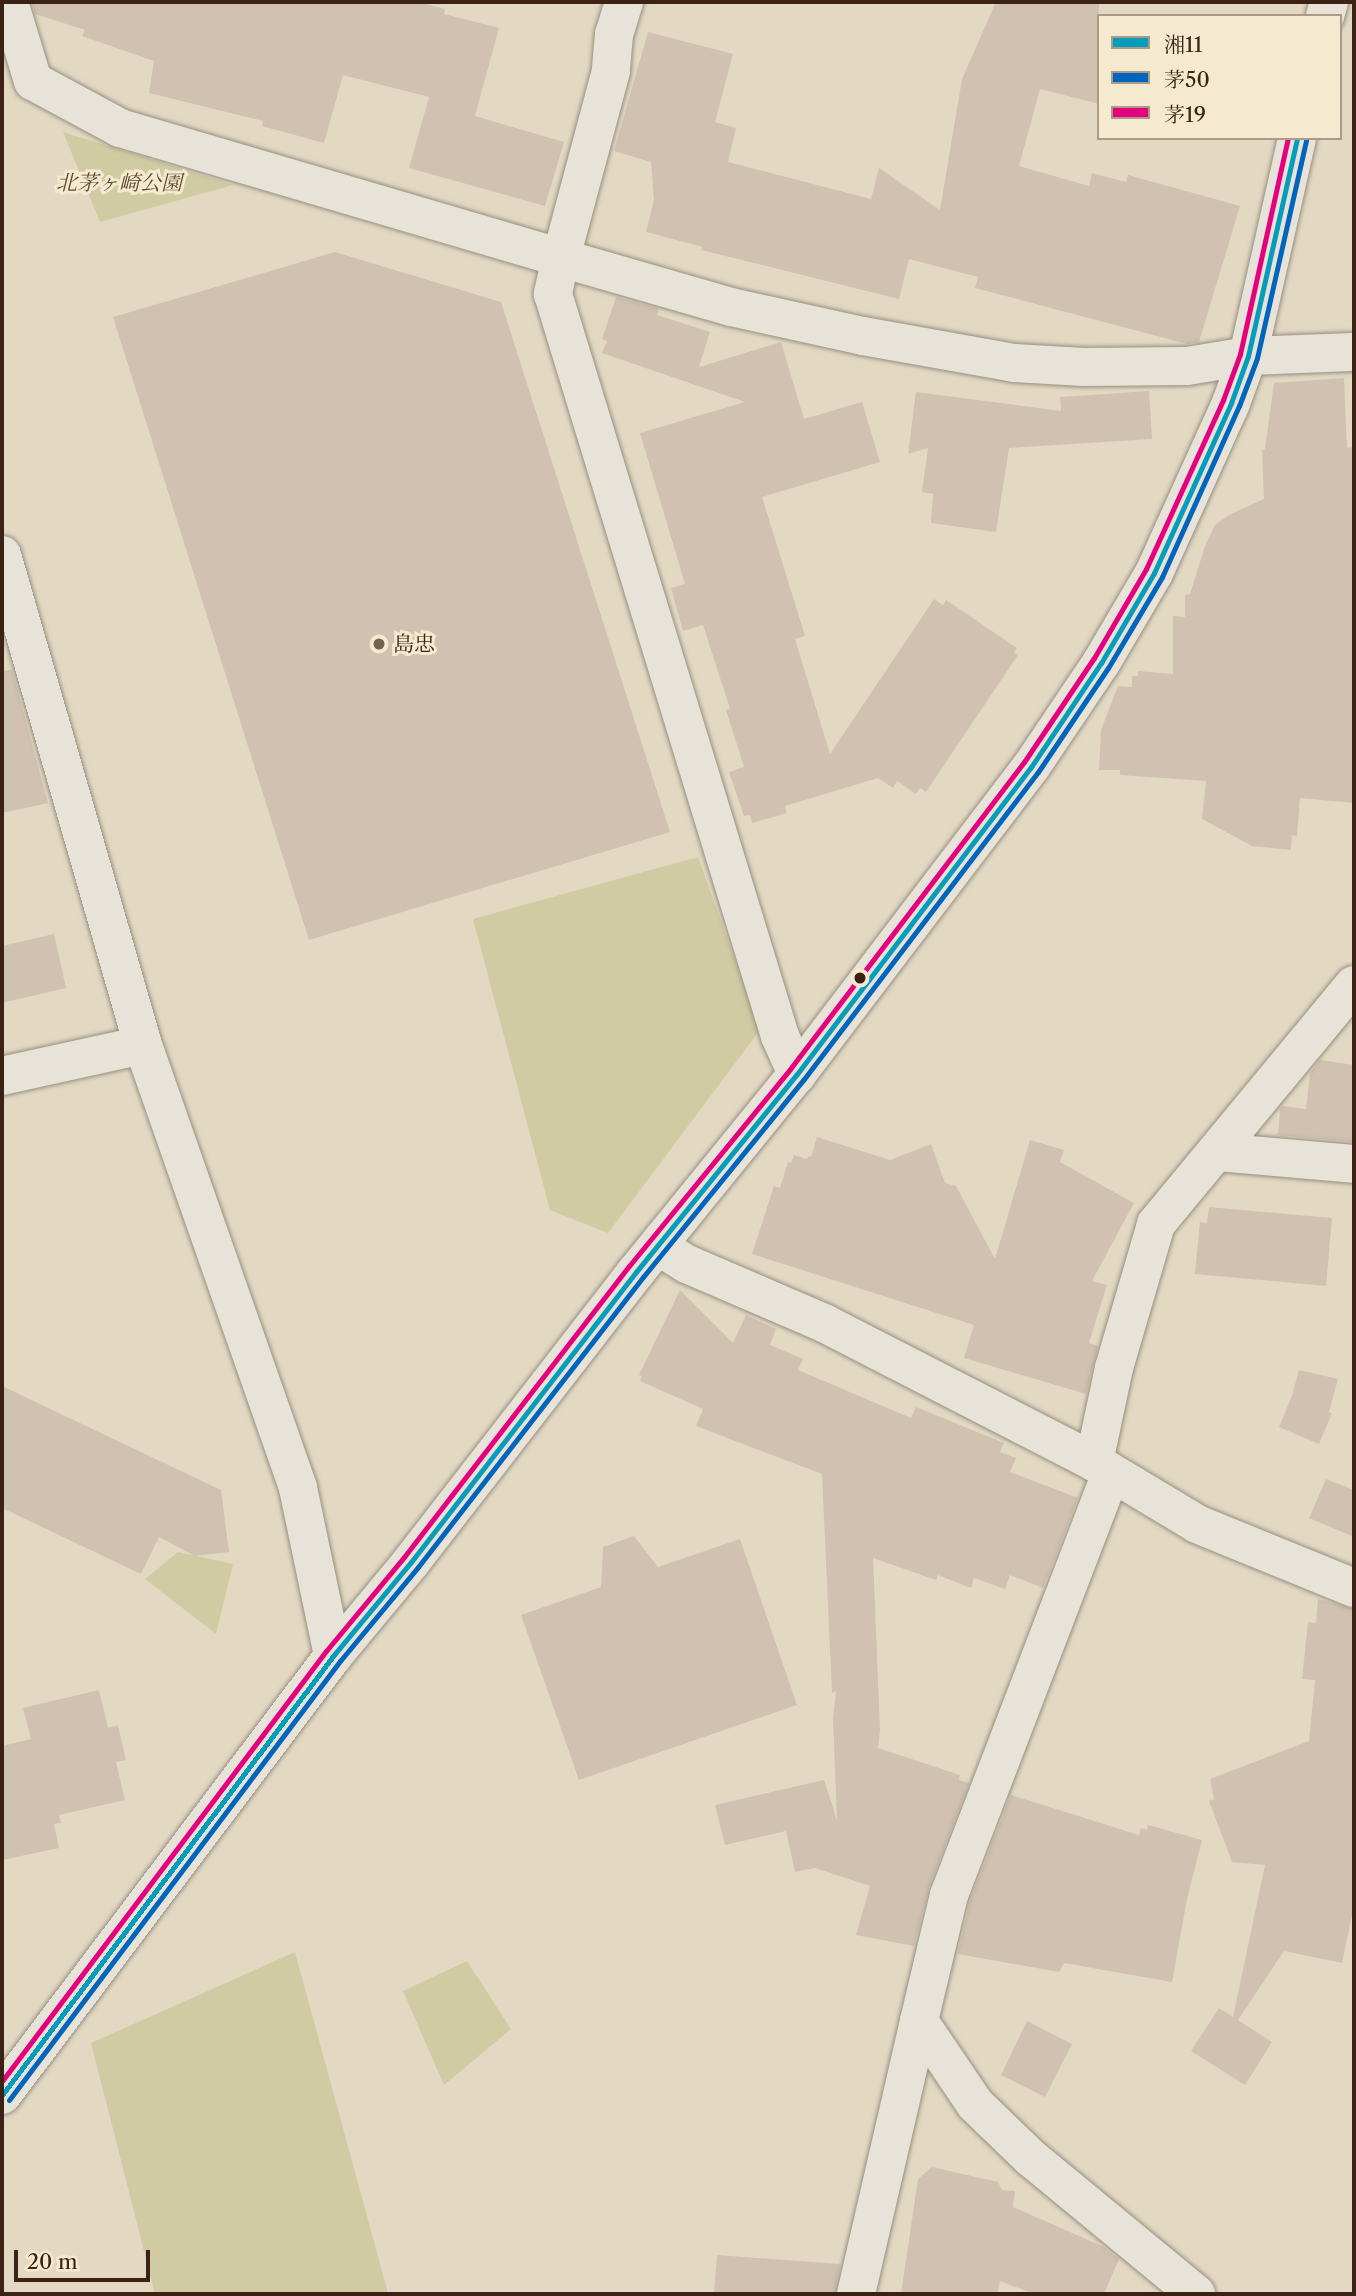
<!DOCTYPE html>
<html>
<head>
<meta charset="utf-8">
<style>
  body { margin:0 }
  #map { position:relative; width:1356px; height:2296px; overflow:hidden; background:#e3d9c3; font-family:"Libre Caslon Text","Noto Serif JP",serif }
  div>[style] { position:absolute }
  .green>* { inset:0; background:#d0cba3 }
  .building>* { inset:0; background:#d1c1b1 }
  .roads { filter:drop-shadow(0 0 2px #988f80) drop-shadow(0 0 2px #988f80) }
  .minor>* { height:38px; margin:-19px; padding:0 19px; transform-origin:19px; border-radius:19px; background:#e8e3d8 }
  .bus-1>* { height:5px; margin:-2.5px; padding:0 2.5px; transform-origin:2.5px; border-radius:2.5px; background:#069cbb }
  .bus-2>* { height:5px; margin:-2.5px; padding:0 2.5px; transform-origin:2.5px; border-radius:2.5px; background:#0065bd }
  .bus-3>* { height:5px; margin:-2.5px; padding:0 2.5px; transform-origin:2.5px; border-radius:2.5px; background:#e5007d }
  .dots>* { width:19px; height:19px; translate:-50% -50%; box-sizing:border-box; border:4px solid #f5ead0; border-radius:50% }
  span { translate:-50% -50%; white-space:nowrap; text-align:center; line-height:1.15; -webkit-text-stroke:6px #f5ead0; paint-order:stroke }
  .park-label { font-size:21px; color:#5c4a31; font-style:italic }
  .poi-label { font-size:21px; color:#3b2214 }
  .left { translate:0 -50%; text-align:left }
  .frame { position:absolute; inset:0; border:4px solid #3b2214; pointer-events:none }
  .legend { position:absolute; left:1097px; top:14px; width:245px; height:126px; box-sizing:border-box; background:#f5ead0; border:2px solid #ab9a85; margin:0; padding:9px 12px; list-style:none; font-size:21px; color:#3b2214 }
  .legend li { display:flex; align-items:center; gap:14px; height:35px }
  .legend b { width:35px; border:2px solid #ab9a85 }
  .scale { position:absolute; left:14px; top:2250px; width:136px; height:32px; box-sizing:border-box; border:4px solid #3b2214; border-top:0; padding-left:9px; font-size:21px; line-height:24px; white-space:nowrap; color:#3b2214; -webkit-text-stroke:5px #f5ead0; paint-order:stroke }
</style>
</head>
<body>
<div id="map">
  <div class="green">
    <i style="clip-path:polygon(63px 132px,233px 185px,100px 222px)"></i>
    <i style="clip-path:polygon(698px 857px,760px 1030px,608px 1233px,550px 1210px,473px 919px)"></i>
    <i style="clip-path:polygon(178px 1552px,233px 1564px,216px 1634px,145px 1579px)"></i>
    <i style="clip-path:polygon(295px 1952px,388px 2293px,155px 2294px,91px 2043px)"></i>
    <i style="clip-path:polygon(467px 1961px,511px 2029px,444px 2085px,403px 1991px)"></i>
  </div>
  <div class="building">
    <i style="clip-path:polygon(32px 2px,418px 2px,445px 9px,444px 14px,499px 28px,475px 116px,564px 142px,545px 206px,409px 168px,429px 97px,343px 75px,324px 143px,262px 126px,263px 121px,149px 93px,154px 61px,82px 36px,85px 30px,35px 14px)"></i>
    <i style="clip-path:polygon(996px 2px,1099px 2px,1099px 104px,1040px 89px,1019px 166px,1089px 186px,1092px 173px,1126px 182px,1128px 175px,1240px 206px,1199px 342px,1187px 344px,975px 288px,978px 277px,909px 259px,899px 299px,701px 250px,703px 247px,646px 232px,654px 200px,651px 162px,614px 151px,648px 32px,733px 54px,715px 122px,736px 128px,728px 162px,871px 199px,879px 168px,940px 210px,962px 79px)"></i>
    <i style="clip-path:polygon(335px 252px,501px 302px,670px 832px,309px 940px,113px 317px)"></i>
    <i style="clip-path:polygon(616px 297px,659px 309px,657px 315px,710px 332px,699px 367px,781px 342px,804px 419px,862px 402px,880px 462px,762px 497px,805px 636px,795px 639px,830px 754px,934px 599px,943px 605px,946px 600px,1017px 648px,1014px 653px,1018px 655px,926px 792px,920px 788px,916px 794px,897px 781px,893px 788px,878px 778px,785px 806px,787px 813px,752px 823px,750px 815px,744px 816px,729px 772px,744px 767px,726px 710px,730px 709px,703px 625px,683px 631px,671px 588px,685px 584px,640px 433px,745px 402px,602px 353px,607px 341px,602px 339px)"></i>
    <i style="clip-path:polygon(1344px 378px,1347px 448px,1354px 447px,1354px 803px,1300px 798px,1297px 836px,1292px 835px,1291px 850px,1252px 846px,1202px 819px,1206px 781px,1120px 775px,1120px 770px,1099px 770px,1101px 730px,1118px 686px,1132px 687px,1132px 676px,1138px 676px,1138px 671px,1173px 674px,1173px 616px,1185px 617px,1185px 595px,1190px 594px,1205px 546px,1215px 525px,1229px 515px,1264px 499px,1262px 450px,1265px 449px,1274px 383px)"></i>
    <i style="clip-path:polygon(1149px 391px,1152px 439px,1009px 448px,996px 532px,931px 523px,933px 494px,922px 492px,928px 448px,908px 454px,916px 392px,1061px 411px,1060px 397px)"></i>
    <i style="clip-path:polygon(12px 670px,48px 803px,2px 813px,2px 671px)"></i>
    <i style="clip-path:polygon(54px 934px,66px 988px,2px 1003px,2px 946px)"></i>
    <i style="clip-path:polygon(1320px 1060px,1354px 1065px,1354px 1142px,1278px 1135px,1280px 1109px,1282px 1106px,1306px 1109px,1310px 1073px)"></i>
    <i style="clip-path:polygon(817px 1137px,890px 1160px,931px 1144px,945px 1183px,956px 1186px,995px 1259px,1030px 1140px,1064px 1150px,1060px 1162px,1134px 1203px,1092px 1281px,1107px 1285px,1089px 1343px,1098px 1346px,1086px 1394px,964px 1358px,974px 1325px,752px 1254px,774px 1186px,780px 1188px,788px 1162px,791px 1163px,794px 1155px,807px 1159px,808px 1156px,811px 1157px)"></i>
    <i style="clip-path:polygon(1209px 1207px,1332px 1218px,1326px 1286px,1195px 1274px,1200px 1222px,1207px 1223px)"></i>
    <i style="clip-path:polygon(680px 1290px,733px 1343px,746px 1315px,776px 1329px,770px 1345px,803px 1359px,798px 1370px,911px 1418px,916px 1407px,1004px 1443px,1000px 1452px,1016px 1458px,1010px 1472px,1078px 1498px,1043px 1588px,1010px 1575px,1005px 1589px,974px 1578px,971px 1588px,938px 1575px,936px 1580px,873px 1558px,880px 1730px,878px 1748px,960px 1775px,959px 1780px,969px 1783px,929px 1887px,914px 1946px,856px 1935px,870px 1886px,815px 1868px,795px 1872px,786px 1831px,725px 1845px,715px 1805px,824px 1780px,837px 1820px,833px 1718px,836px 1691px,832px 1693px,822px 1474px,696px 1426px,703px 1409px,640px 1381px,642px 1376px,639px 1375px)"></i>
    <i style="clip-path:polygon(1299px 1370px,1338px 1379px,1329px 1412px,1332px 1413px,1319px 1444px,1279px 1427px,1292px 1396px)"></i>
    <i style="clip-path:polygon(2px 1386px,221px 1490px,229px 1552px,195px 1556px,159px 1537px,141px 1574px,2px 1508px)"></i>
    <i style="clip-path:polygon(1326px 1479px,1354px 1490px,1354px 1537px,1309px 1518px)"></i>
    <i style="clip-path:polygon(634px 1536px,658px 1567px,740px 1539px,797px 1705px,579px 1780px,521px 1615px,601px 1587px,603px 1547px)"></i>
    <i style="clip-path:polygon(1318px 1599px,1354px 1609px,1354px 1906px,1342px 1963px,1284px 1951px,1238px 2020px,1272px 2042px,1245px 2085px,1191px 2051px,1219px 2008px,1233px 2017px,1265px 1865px,1232px 1862px,1209px 1801px,1214px 1799px,1210px 1779px,1309px 1741px,1315px 1680px,1302px 1679px,1308px 1622px,1316px 1623px)"></i>
    <i style="clip-path:polygon(99px 1690px,108px 1728px,118px 1725px,126px 1760px,116px 1762px,125px 1800px,59px 1815px,61px 1823px,54px 1824px,59px 1848px,2px 1860px,2px 1746px,31px 1739px,23px 1708px)"></i>
    <i style="clip-path:polygon(1011px 1795px,1139px 1835px,1141px 1828px,1147px 1830px,1148px 1825px,1202px 1840px,1187px 1899px,1172px 1982px,1064px 1963px,1059px 1972px,958px 1954px,970px 1901px)"></i>
    <i style="clip-path:polygon(1027px 2021px,1072px 2044px,1045px 2097px,1001px 2075px)"></i>
    <i style="clip-path:polygon(932px 2167px,998px 2182px,1002px 2190px,1015px 2191px,1013px 2207px,1104px 2247px,1119px 2259px,1104px 2294px,1034px 2294px,1000px 2281px,997px 2294px,901px 2294px,918px 2179px)"></i>
    <i style="clip-path:polygon(717px 2255px,840px 2264px,835px 2294px,714px 2294px)"></i>
  </div>
  <div class="roads">
    <div class="minor">
      <i style="left:9px;top:2px;width:83px;rotate:73.1deg"></i>
      <i style="left:33px;top:81px;width:99px;rotate:28.4deg"></i>
      <i style="left:120px;top:128px;width:460px;rotate:16.4deg"></i>
      <i style="left:561px;top:258px;width:37px;rotate:103deg"></i>
      <i style="left:553px;top:294px;width:776px;rotate:72.99deg"></i>
      <i style="left:780px;top:1036px;width:42px;rotate:65.9deg"></i>
      <i style="left:624px;top:2px;width:34px;rotate:107deg"></i>
      <i style="left:614px;top:34px;width:37px;rotate:95deg"></i>
      <i style="left:611px;top:71px;width:194px;rotate:105deg"></i>
      <i style="left:561px;top:258px;width:177px;rotate:16.1deg"></i>
      <i style="left:731px;top:307px;width:135px;rotate:12.4deg"></i>
      <i style="left:863px;top:336px;width:153px;rotate:10.1deg"></i>
      <i style="left:1014px;top:363px;width:70px;rotate:3.3deg"></i>
      <i style="left:1084px;top:367px;width:103px;rotate:-0.6deg"></i>
      <i style="left:1187px;top:366px;width:62px;rotate:-9.3deg"></i>
      <i style="left:1248px;top:356px;width:106px;rotate:-2.2deg"></i>
      <i style="left:1325px;top:16px;width:15px;rotate:-74deg"></i>
      <i style="left:2px;top:555px;width:510px;rotate:73.95deg"></i>
      <i style="left:143px;top:1045px;width:469px;rotate:70.7deg"></i>
      <i style="left:298px;top:1488px;width:172px;rotate:78.2deg"></i>
      <i style="left:2px;top:1076px;width:144px;rotate:-12.4deg"></i>
      <i style="left:1217px;top:1152px;width:138px;rotate:5deg"></i>
      <i style="left:658px;top:1246px;width:34px;rotate:32deg"></i>
      <i style="left:687px;top:1264px;width:151px;rotate:23.3deg"></i>
      <i style="left:826px;top:1324px;width:301px;rotate:27.2deg"></i>
      <i style="left:1094px;top:1462px;width:120px;rotate:31deg"></i>
      <i style="left:1197px;top:1524px;width:170px;rotate:22.2deg"></i>
      <i style="left:1094px;top:1462px;width:96px;rotate:-78deg"></i>
      <i style="left:1114px;top:1368px;width:150px;rotate:-73.7deg"></i>
      <i style="left:1156px;top:1224px;width:310px;rotate:-50.4deg"></i>
      <i style="left:1111px;top:1473px;width:452px;rotate:111deg"></i>
      <i style="left:949px;top:1895px;width:130px;rotate:103.4deg"></i>
      <i style="left:919px;top:2021px;width:100px;rotate:56deg"></i>
      <i style="left:975px;top:2104px;width:78px;rotate:44deg"></i>
      <i style="left:1031px;top:2158px;width:214px;rotate:39.5deg"></i>
      <i style="left:2px;top:2095px;width:550px;rotate:-52.98deg"></i>
      <i style="left:333px;top:1656px;width:122px;rotate:-50.3deg"></i>
      <i style="left:411px;top:1562px;width:367px;rotate:-52.2deg"></i>
      <i style="left:636px;top:1272px;width:255px;rotate:-50.9deg"></i>
      <i style="left:797px;top:1074px;width:386px;rotate:-52.7deg"></i>
      <i style="left:1031px;top:767px;width:125px;rotate:-56.1deg"></i>
      <i style="left:1101px;top:663px;width:104px;rotate:-59.5deg"></i>
      <i style="left:1154px;top:573px;width:187px;rotate:-65.6deg"></i>
      <i style="left:1231px;top:403px;width:50px;rotate:-70.1deg"></i>
      <i style="left:1248px;top:356px;width:223px;rotate:-77.3deg"></i>
      <i style="left:856px;top:2294px;width:280px;rotate:-77deg"></i>
    </div>
  </div>
  <div class="bus-1">
    <i style="left:2px;top:2095px;width:550px;rotate:-52.98deg"></i>
    <i style="left:333px;top:1656px;width:122px;rotate:-50.3deg"></i>
    <i style="left:411px;top:1562px;width:367px;rotate:-52.2deg"></i>
    <i style="left:636px;top:1272px;width:255px;rotate:-50.9deg"></i>
    <i style="left:797px;top:1074px;width:386px;rotate:-52.7deg"></i>
    <i style="left:1031px;top:767px;width:125px;rotate:-56.1deg"></i>
    <i style="left:1101px;top:663px;width:104px;rotate:-59.5deg"></i>
    <i style="left:1154px;top:573px;width:187px;rotate:-65.6deg"></i>
    <i style="left:1231px;top:403px;width:50px;rotate:-70.1deg"></i>
    <i style="left:1248px;top:356px;width:223px;rotate:-77.3deg"></i>
  </div>
  <div class="bus-2">
    <i style="left:9px;top:2100px;width:550px;rotate:-52.98deg"></i>
    <i style="left:340px;top:1661px;width:122px;rotate:-50.3deg"></i>
    <i style="left:418px;top:1567px;width:367px;rotate:-52.2deg"></i>
    <i style="left:643px;top:1277px;width:255px;rotate:-50.9deg"></i>
    <i style="left:804px;top:1079px;width:386px;rotate:-52.7deg"></i>
    <i style="left:1038px;top:772px;width:125px;rotate:-56.1deg"></i>
    <i style="left:1108px;top:668px;width:106px;rotate:-59.3deg"></i>
    <i style="left:1162px;top:577px;width:188px;rotate:-65.8deg"></i>
    <i style="left:1239px;top:406px;width:51px;rotate:-69.4deg"></i>
    <i style="left:1257px;top:358px;width:223px;rotate:-77.3deg"></i>
  </div>
  <div class="bus-3">
    <i style="left:2px;top:2081px;width:538px;rotate:-53deg"></i>
    <i style="left:326px;top:1651px;width:122px;rotate:-50.3deg"></i>
    <i style="left:404px;top:1557px;width:368px;rotate:-52.3deg"></i>
    <i style="left:629px;top:1266px;width:254px;rotate:-50.7deg"></i>
    <i style="left:790px;top:1069px;width:386px;rotate:-52.7deg"></i>
    <i style="left:1024px;top:762px;width:125px;rotate:-56.1deg"></i>
    <i style="left:1094px;top:658px;width:103px;rotate:-59.7deg"></i>
    <i style="left:1146px;top:569px;width:186px;rotate:-65.5deg"></i>
    <i style="left:1223px;top:400px;width:49px;rotate:-69.7deg"></i>
    <i style="left:1240px;top:354px;width:221px;rotate:-77.5deg"></i>
  </div>
  <div class="dots">
    <i style="left:379px;top:644px;background:#766251"></i>
    <i style="left:860px;top:978px;background:#3b2214"></i>
  </div>
  <div class="park-label">
    <span style="left:119px;top:183px">北茅ヶ崎公園</span>
  </div>
  <div class="poi-label">
    <span class="left" style="left:393px;top:644px">島忠</span>
  </div>
  <div class="frame"></div>
  <ul class="legend">
  <li><b style="height:9px;background:#069cbb"></b>湘11</li>
  <li><b style="height:9px;background:#0065bd"></b>茅50</li>
  <li><b style="height:9px;background:#e5007d"></b>茅19</li>
  </ul>
  <div class="scale">20 m</div>
</div>
</body>
</html>
